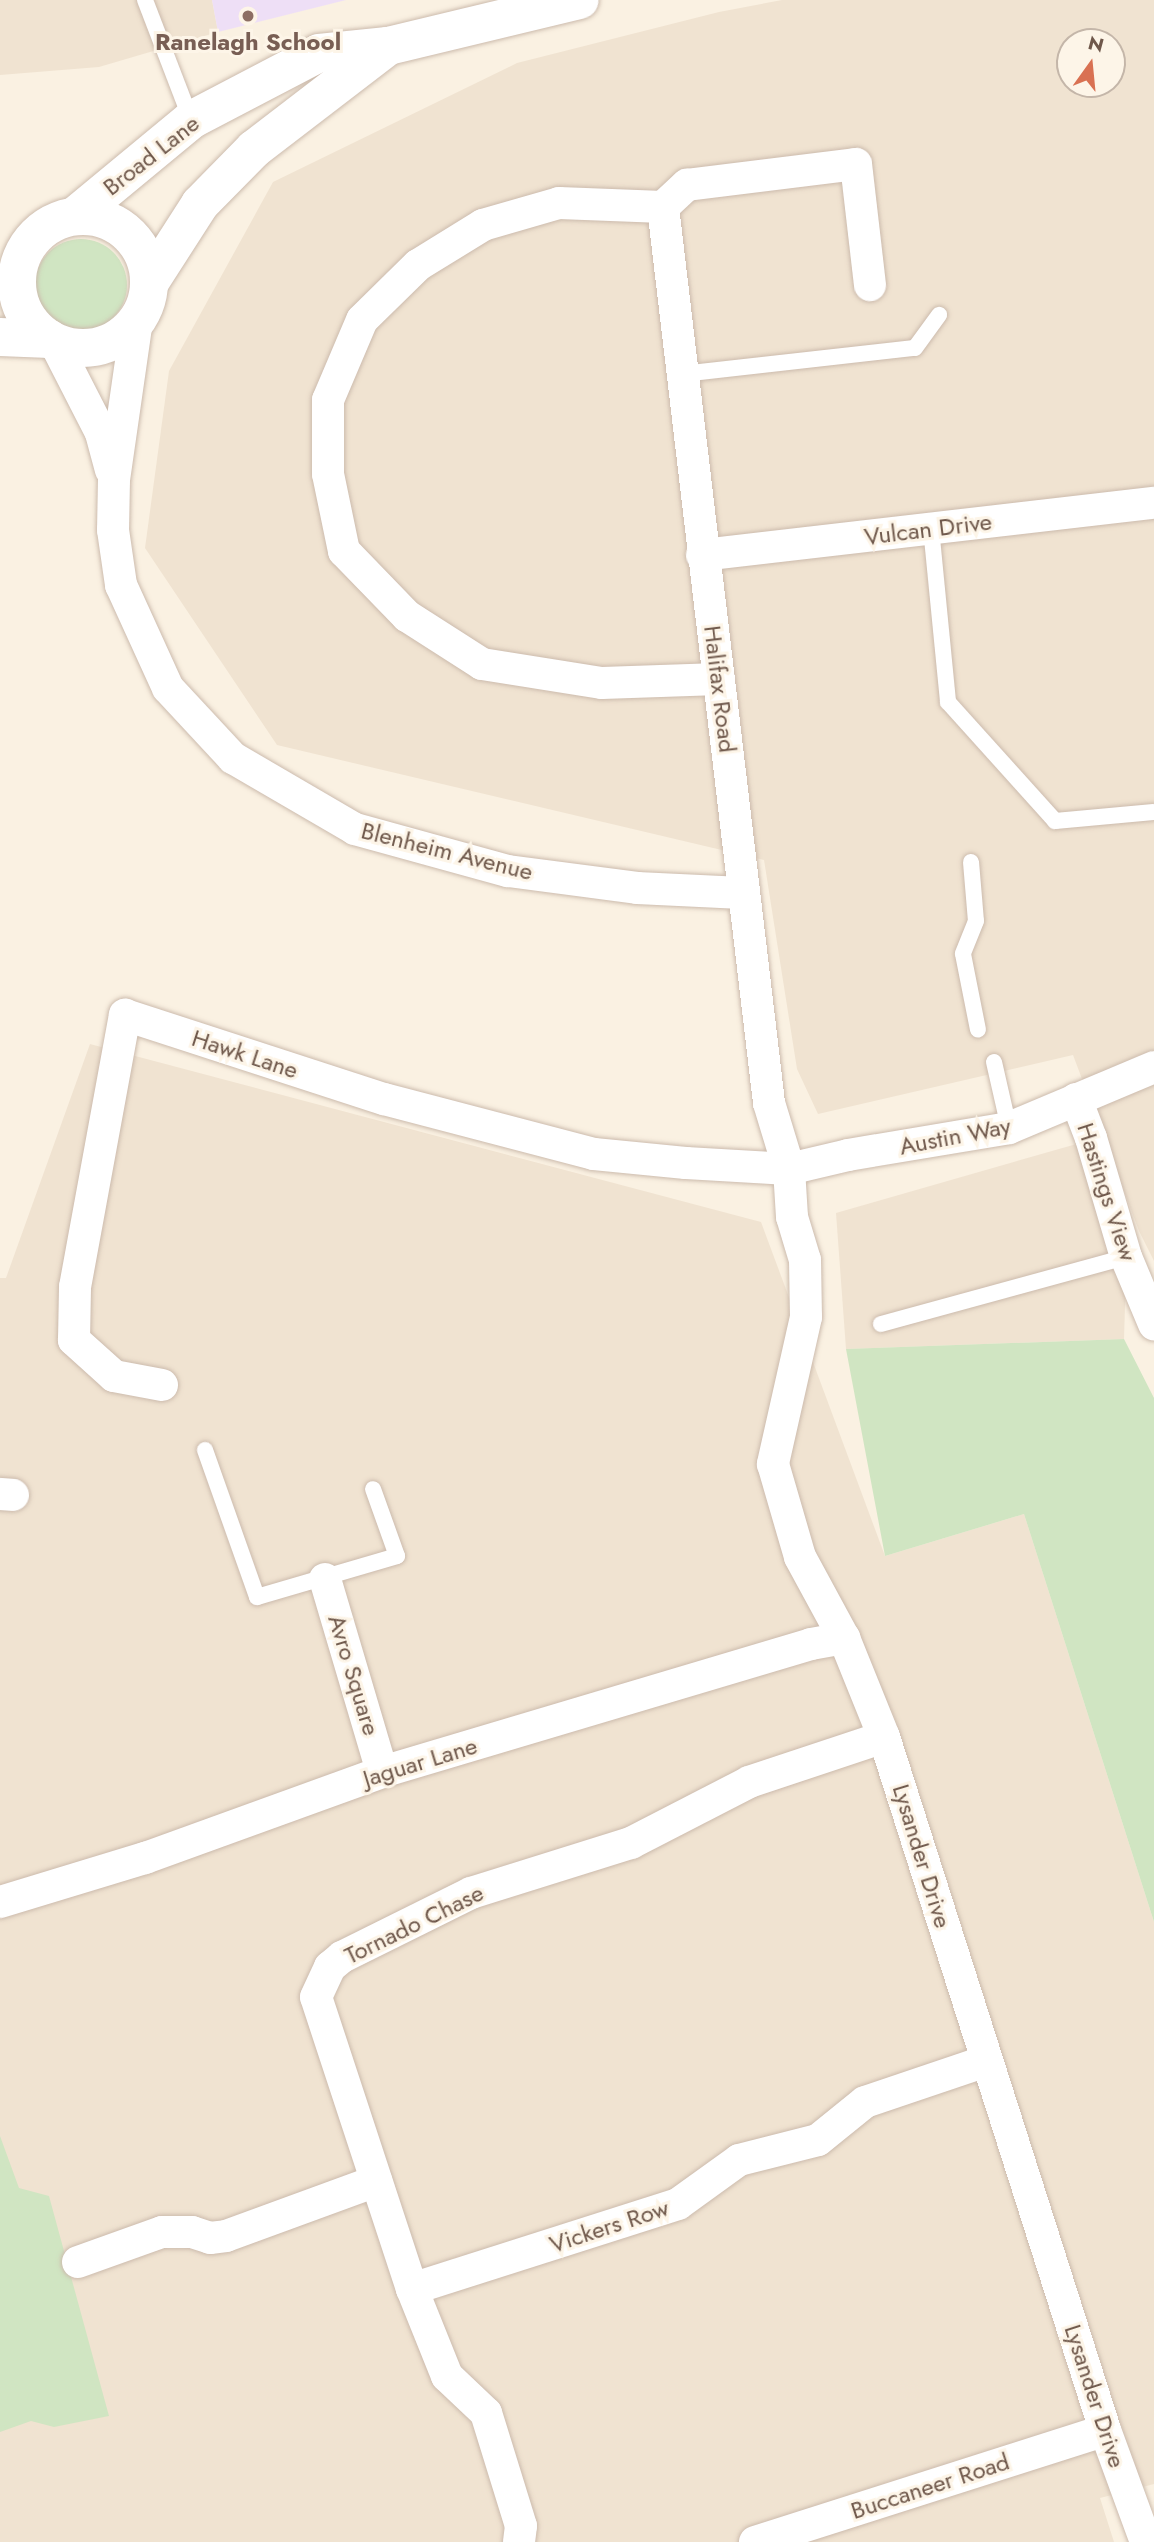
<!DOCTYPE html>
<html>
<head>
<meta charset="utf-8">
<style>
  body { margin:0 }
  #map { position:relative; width:1154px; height:2542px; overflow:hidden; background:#faf1e2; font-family:Jost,sans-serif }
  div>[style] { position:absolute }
  .residential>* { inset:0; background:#f0e3d1 }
  .education>* { inset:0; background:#eedff6 }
  .green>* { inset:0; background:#d0e5c2 }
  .round { border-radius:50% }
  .roads { filter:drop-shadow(0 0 2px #ccbbad) drop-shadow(0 0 2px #ccbbad) }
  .lane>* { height:16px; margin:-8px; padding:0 8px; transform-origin:8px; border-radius:8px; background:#fff }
  .street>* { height:32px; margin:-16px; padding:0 16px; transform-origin:16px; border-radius:16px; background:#fff }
  .secondary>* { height:38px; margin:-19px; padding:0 19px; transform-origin:19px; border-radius:19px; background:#fff }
  .secondary>.ring { margin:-19px; padding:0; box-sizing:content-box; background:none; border:38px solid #fff; border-radius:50% }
  .dots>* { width:19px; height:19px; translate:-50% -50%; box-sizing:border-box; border:4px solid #fdf5e8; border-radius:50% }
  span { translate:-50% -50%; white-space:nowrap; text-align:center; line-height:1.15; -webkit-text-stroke:6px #fdf5e8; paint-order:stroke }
  .education-label { font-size:24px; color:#785e54; font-weight:700 }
  .street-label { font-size:24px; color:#6f584b }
  .north { position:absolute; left:1056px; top:28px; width:70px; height:70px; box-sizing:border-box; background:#fdf5e8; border:2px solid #c4b6a9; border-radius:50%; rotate:15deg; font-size:19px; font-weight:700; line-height:28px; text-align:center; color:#6f584b }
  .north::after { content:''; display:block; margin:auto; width:24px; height:32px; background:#d97152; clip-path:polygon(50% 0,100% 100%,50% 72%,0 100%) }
</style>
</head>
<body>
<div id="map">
  <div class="residential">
    <i style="clip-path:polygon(0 0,212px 0,218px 32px,99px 67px,0 75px)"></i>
    <i style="clip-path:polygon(evenodd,782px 0,1154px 0,1154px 1261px,1139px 1231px,1073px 1055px,818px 1114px,797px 1069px,764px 860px,277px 745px,145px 548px,169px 371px,273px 182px,517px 63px,719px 12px,782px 0,1070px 42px,1112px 42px,1112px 84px,1070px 84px,1070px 42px)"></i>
    <i style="clip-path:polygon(90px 1044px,761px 1222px,885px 1556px,1024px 1514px,1154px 1922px,1154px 2484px,1100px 2498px,1114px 2542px,0 2542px,0 1278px,6px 1278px)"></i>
    <i style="clip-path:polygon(1080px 1143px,1126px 1272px,1124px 1339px,846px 1349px,836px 1213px)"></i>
  </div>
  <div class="education">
    <i style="clip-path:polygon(212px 0,346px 0,218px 32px)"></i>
  </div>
  <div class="green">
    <i class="round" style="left:35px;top:239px;width:92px;height:92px"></i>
    <i style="clip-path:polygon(1124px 1339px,1154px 1398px,1154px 1922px,1024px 1514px,885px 1556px,846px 1349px)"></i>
    <i style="clip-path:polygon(0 2136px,19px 2188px,49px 2196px,109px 2416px,54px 2427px,31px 2421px,0 2432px)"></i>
  </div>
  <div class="roads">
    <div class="lane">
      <i style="left:145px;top:0;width:129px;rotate:69deg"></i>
      <i style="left:682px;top:374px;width:234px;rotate:-6.4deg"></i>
      <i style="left:915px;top:348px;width:41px;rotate:-54deg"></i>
      <i style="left:931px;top:528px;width:175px;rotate:84.4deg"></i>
      <i style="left:948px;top:702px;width:160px;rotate:48deg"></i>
      <i style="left:1055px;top:821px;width:99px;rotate:-5.2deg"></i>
      <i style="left:971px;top:862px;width:59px;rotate:85.2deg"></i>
      <i style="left:976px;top:921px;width:35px;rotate:112deg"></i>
      <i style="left:963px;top:954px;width:77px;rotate:78.8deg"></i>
      <i style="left:994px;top:1062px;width:68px;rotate:77.2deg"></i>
      <i style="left:881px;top:1324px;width:254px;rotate:-15.3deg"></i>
      <i style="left:205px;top:1450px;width:156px;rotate:70.5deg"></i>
      <i style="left:257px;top:1597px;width:146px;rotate:-16.3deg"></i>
      <i style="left:397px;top:1556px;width:71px;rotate:-109.7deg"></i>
    </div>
    <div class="street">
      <i style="left:663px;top:207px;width:902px;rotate:83.25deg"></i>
      <i style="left:769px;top:1103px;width:69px;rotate:73.1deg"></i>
      <i style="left:789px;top:1169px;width:48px;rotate:86.4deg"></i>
      <i style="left:792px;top:1217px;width:45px;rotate:73.2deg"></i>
      <i style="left:805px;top:1260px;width:57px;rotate:89deg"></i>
      <i style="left:806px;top:1317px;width:151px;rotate:102.7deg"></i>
      <i style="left:773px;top:1464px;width:97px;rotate:73.8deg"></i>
      <i style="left:800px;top:1557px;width:92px;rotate:61.5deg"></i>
      <i style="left:844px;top:1638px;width:107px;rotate:68deg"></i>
      <i style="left:884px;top:1737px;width:727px;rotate:72.31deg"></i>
      <i style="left:1105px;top:2430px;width:119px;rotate:69.9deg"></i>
      <i style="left:663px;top:207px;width:104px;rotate:-177.8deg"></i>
      <i style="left:559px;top:203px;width:79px;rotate:163.9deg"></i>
      <i style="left:483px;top:225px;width:76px;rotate:148.4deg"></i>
      <i style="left:418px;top:265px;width:78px;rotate:135.5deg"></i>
      <i style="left:362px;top:320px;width:87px;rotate:113deg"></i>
      <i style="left:328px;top:400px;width:74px;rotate:90deg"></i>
      <i style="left:328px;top:474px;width:79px;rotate:78.3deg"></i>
      <i style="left:344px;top:551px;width:91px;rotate:45.9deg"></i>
      <i style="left:407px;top:616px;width:89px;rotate:32.6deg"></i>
      <i style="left:482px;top:664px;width:121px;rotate:9deg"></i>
      <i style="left:602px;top:683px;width:117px;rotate:-2deg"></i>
      <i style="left:663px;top:207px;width:33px;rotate:-43deg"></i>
      <i style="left:687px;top:185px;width:170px;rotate:-7.1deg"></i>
      <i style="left:856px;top:164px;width:122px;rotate:83.4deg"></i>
      <i style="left:137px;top:320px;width:161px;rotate:98.2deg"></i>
      <i style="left:114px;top:479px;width:51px;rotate:91.1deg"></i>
      <i style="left:113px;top:530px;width:56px;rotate:81.7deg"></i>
      <i style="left:121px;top:585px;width:113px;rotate:65.5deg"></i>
      <i style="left:168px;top:688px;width:96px;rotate:47.1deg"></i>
      <i style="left:233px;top:758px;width:141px;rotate:30.2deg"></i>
      <i style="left:355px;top:829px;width:159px;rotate:15.4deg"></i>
      <i style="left:508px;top:871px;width:130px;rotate:7.5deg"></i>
      <i style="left:637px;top:888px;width:105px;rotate:2.7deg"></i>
      <i style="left:54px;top:341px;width:103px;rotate:62.9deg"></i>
      <i style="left:101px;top:433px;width:38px;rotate:75deg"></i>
      <i style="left:702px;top:555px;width:455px;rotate:-6.6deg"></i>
      <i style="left:1076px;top:1099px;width:42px;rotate:69deg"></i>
      <i style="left:1091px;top:1138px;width:124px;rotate:73.6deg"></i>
      <i style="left:1126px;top:1257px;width:73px;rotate:67.3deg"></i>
      <i style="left:162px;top:1385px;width:49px;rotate:-169.4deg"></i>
      <i style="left:114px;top:1376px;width:54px;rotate:-138deg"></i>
      <i style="left:74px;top:1340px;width:53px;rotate:-88.9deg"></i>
      <i style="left:75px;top:1287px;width:277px;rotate:-79.6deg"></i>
      <i style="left:125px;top:1015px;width:272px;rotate:18deg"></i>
      <i style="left:384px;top:1099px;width:217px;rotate:14.7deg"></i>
      <i style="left:594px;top:1154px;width:92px;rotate:5.6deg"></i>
      <i style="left:686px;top:1163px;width:103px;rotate:3.3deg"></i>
      <i style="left:789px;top:1169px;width:61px;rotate:-13.3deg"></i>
      <i style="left:848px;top:1155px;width:163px;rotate:-9.5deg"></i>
      <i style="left:1009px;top:1128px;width:157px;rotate:-22.8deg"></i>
      <i style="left:0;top:1494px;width:13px;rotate:4deg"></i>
      <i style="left:325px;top:1579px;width:201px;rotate:73.5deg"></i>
      <i style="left:0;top:1902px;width:152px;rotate:-16.9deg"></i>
      <i style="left:145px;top:1858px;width:252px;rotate:-19.9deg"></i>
      <i style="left:382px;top:1772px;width:448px;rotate:-16.6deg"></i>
      <i style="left:811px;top:1644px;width:34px;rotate:-10deg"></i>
      <i style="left:78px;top:2262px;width:89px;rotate:-19.7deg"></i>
      <i style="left:162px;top:2232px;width:30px"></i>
      <i style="left:192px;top:2232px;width:19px;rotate:18deg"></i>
      <i style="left:210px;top:2238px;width:16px;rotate:-7deg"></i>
      <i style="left:226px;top:2236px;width:160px;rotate:-20.1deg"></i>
      <i style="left:412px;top:2289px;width:279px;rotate:-17.7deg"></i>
      <i style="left:678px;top:2204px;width:75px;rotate:-35.8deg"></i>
      <i style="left:739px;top:2160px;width:81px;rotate:-14.2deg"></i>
      <i style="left:818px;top:2140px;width:60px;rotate:-39deg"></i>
      <i style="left:865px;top:2102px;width:128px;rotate:-18.7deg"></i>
      <i style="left:519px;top:2542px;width:16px;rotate:-83deg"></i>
      <i style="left:521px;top:2526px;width:118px;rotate:-107.2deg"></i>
      <i style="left:486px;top:2413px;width:54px;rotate:-136.5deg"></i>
      <i style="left:447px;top:2376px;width:94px;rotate:-111.9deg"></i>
      <i style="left:412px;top:2289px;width:307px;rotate:-108.2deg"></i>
      <i style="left:316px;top:1997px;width:33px;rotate:-65deg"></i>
      <i style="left:330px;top:1967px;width:16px;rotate:-40deg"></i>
      <i style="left:342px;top:1957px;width:144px;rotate:-26.4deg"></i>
      <i style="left:471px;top:1893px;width:168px;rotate:-17.4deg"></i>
      <i style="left:631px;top:1843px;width:133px;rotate:-27.3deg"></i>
      <i style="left:749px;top:1782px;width:142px;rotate:-18.4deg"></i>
      <i style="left:755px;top:2542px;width:367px;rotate:-17.7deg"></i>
    </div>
    <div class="secondary">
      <i style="left:75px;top:216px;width:151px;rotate:-39.6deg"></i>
      <i style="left:191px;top:120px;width:144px;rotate:-27.6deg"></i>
      <i style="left:319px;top:53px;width:69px;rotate:-5.8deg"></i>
      <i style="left:388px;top:46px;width:197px;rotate:-13.5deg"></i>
      <i class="ring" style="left:17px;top:216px;width:94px;height:94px"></i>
      <i style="left:150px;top:282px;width:93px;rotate:-57.3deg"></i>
      <i style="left:200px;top:204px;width:77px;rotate:-45.5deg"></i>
      <i style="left:254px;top:149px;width:169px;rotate:-37.5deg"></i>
      <i style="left:0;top:337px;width:50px;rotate:2.3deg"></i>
    </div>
  </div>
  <div class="dots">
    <i style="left:248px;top:16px;background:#8d6e63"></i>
  </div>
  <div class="education-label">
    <span style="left:248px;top:42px">Ranelagh School</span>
  </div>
  <div class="street-label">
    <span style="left:151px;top:155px;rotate:-38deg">Broad Lane</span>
    <span style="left:928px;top:529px;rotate:-7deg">Vulcan Drive</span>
    <span style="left:720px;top:689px;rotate:83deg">Halifax Road</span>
    <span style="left:447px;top:851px;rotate:14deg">Blenheim Avenue</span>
    <span style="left:245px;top:1054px;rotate:18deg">Hawk Lane</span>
    <span style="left:955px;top:1136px;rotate:-11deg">Austin Way</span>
    <span style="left:1107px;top:1192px;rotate:72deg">Hastings View</span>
    <span style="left:354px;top:1675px;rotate:73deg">Avro Square</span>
    <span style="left:420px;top:1762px;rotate:-17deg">Jaguar Lane</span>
    <span style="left:922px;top:1856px;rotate:73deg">Lysander Drive</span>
    <span style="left:414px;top:1924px;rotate:-26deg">Tornado Chase</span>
    <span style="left:609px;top:2226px;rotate:-18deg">Vickers Row</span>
    <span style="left:1095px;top:2396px;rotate:72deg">Lysander Drive</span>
    <span style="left:930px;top:2486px;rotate:-18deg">Buccaneer Road</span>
  </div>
  <div class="north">N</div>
</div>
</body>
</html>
